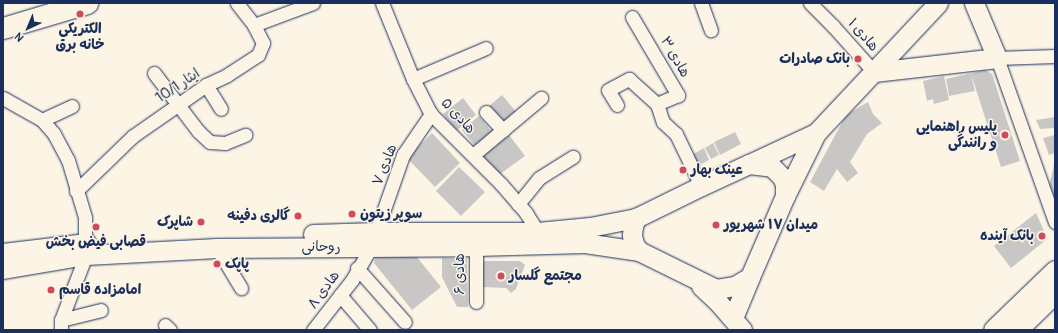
<!DOCTYPE html>
<html>
<head>
<meta charset="utf-8">
<style>
  body { margin:0 }
  #map { position:relative; width:1058px; height:333px; overflow:hidden; background:#fcf5e5; font-family:Pangolin,"Playpen Sans Arabic",sans-serif }
  div>[style] { position:absolute }
  .building>* { inset:0; background:#c8c7c6 }
  .roads { filter:drop-shadow(0 0 1px #1b2f5e) drop-shadow(0 0 1px #1b2f5e) }
  .street>* { height:13px; margin:-6.5px; padding:0 6.5px; transform-origin:6.5px; border-radius:6.5px; background:#fcf5e5 }
  .secondary>* { height:19px; margin:-9.5px; padding:0 9.5px; transform-origin:9.5px; border-radius:9.5px; background:#fcf5e5 }
  .primary>* { height:21px; margin:-10.5px; padding:0 10.5px; transform-origin:10.5px; border-radius:10.5px; background:#fcf5e5 }
  .dots>* { width:11px; height:11px; translate:-50% -50%; box-sizing:border-box; border:2px solid #fcf5e5; border-radius:50% }
  span { translate:-50% -50%; white-space:nowrap; text-align:center; line-height:1.15; -webkit-text-stroke:3px #fcf5e5; paint-order:stroke }
  .poi-label { font-size:14px; color:#1b2f5e; font-weight:700 }
  .right { translate:-100% -50%; text-align:right }
  .left { translate:0 -50%; text-align:left }
  .street-label { font-size:14px; color:#1b2f5e }
  .frame { position:absolute; inset:0; border:4px solid #1b2f5e; pointer-events:none }
  .north { position:absolute; left:8px; top:8px; width:40px; height:40px; -webkit-text-stroke:3px #fcf5e5; paint-order:stroke; rotate:224deg; font-size:11px; font-weight:700; line-height:16px; text-align:center; color:#1b2f5e }
  .north::after { content:''; display:block; margin:auto; width:14px; height:18px; background:#1b2f5e; clip-path:polygon(50% 0,100% 100%,50% 72%,0 100%) }
</style>
</head>
<body>
<div id="map">
  <div class="building">
    <i style="clip-path:polygon(985px 70px,992px 74px,1020px 161px,1001px 167px,971px 74px,975px 91px,949px 96px,946px 79px)"></i>
    <i style="clip-path:polygon(944px 76px,949px 100px,934px 104px,933px 99px,927px 101px,923px 81px)"></i>
    <i style="clip-path:polygon(502px 95px,517px 113px,504px 123px,489px 106px)"></i>
    <i style="clip-path:polygon(463px 98px,476px 115px,456px 131px,443px 114px)"></i>
    <i style="clip-path:polygon(868px 102px,873px 114px,882px 123px,867px 134px,850px 162px,858px 173px,847px 182px,837px 169px,824px 191px,810px 182px,846px 115px)"></i>
    <i style="clip-path:polygon(479px 116px,493px 133px,476px 147px,462px 130px)"></i>
    <i style="clip-path:polygon(1055px 117px,1055px 128px,1040px 129px,1036px 120px)"></i>
    <i style="clip-path:polygon(735px 132px,741px 144px,720px 155px,714px 142px)"></i>
    <i style="clip-path:polygon(432px 133px,460px 163px,435px 187px,407px 158px)"></i>
    <i style="clip-path:polygon(509px 135px,525px 156px,496px 177px,479px 159px)"></i>
    <i style="clip-path:polygon(1055px 135px,1055px 153px,1049px 155px,1043px 138px)"></i>
    <i style="clip-path:polygon(713px 143px,719px 155px,711px 159px,705px 148px)"></i>
    <i style="clip-path:polygon(704px 148px,709px 160px,696px 167px,690px 156px)"></i>
    <i style="clip-path:polygon(1054px 165px,1055px 165px,1055px 214px,1046px 190px,1049px 186px)"></i>
    <i style="clip-path:polygon(459px 167px,485px 192px,461px 216px,436px 191px)"></i>
    <i style="clip-path:polygon(1036px 213px,1046px 235px,1046px 240px,1011px 268px,994px 246px)"></i>
    <i style="clip-path:polygon(376px 255px,416px 256px,441px 287px,412px 310px,374px 263px)"></i>
    <i style="clip-path:polygon(442px 258px,467px 259px,468px 307px,457px 307px,442px 277px)"></i>
    <i style="clip-path:polygon(482px 261px,520px 261px,525px 265px,516px 289px,511px 293px,506px 288px,482px 287px)"></i>
  </div>
  <div class="roads">
    <div class="street">
      <i style="left:382px;top:3px;width:82px;rotate:67.8deg"></i>
      <i style="left:413px;top:79px;width:39px;rotate:63deg"></i>
      <i style="left:431px;top:114px;width:99px;rotate:45deg"></i>
      <i style="left:501px;top:184px;width:38px;rotate:49deg"></i>
      <i style="left:526px;top:213px;width:22px;rotate:58deg"></i>
      <i style="left:701px;top:3px;width:29px;rotate:70deg"></i>
      <i style="left:810px;top:3px;width:33px;rotate:45deg"></i>
      <i style="left:833px;top:26px;width:62px;rotate:48.3deg"></i>
      <i style="left:632px;top:17px;width:91px;rotate:59.5deg"></i>
      <i style="left:678px;top:95px;width:23px;rotate:157deg"></i>
      <i style="left:657px;top:104px;width:19px;rotate:72deg"></i>
      <i style="left:663px;top:122px;width:18px;rotate:43deg"></i>
      <i style="left:676px;top:134px;width:58px;rotate:64.3deg"></i>
      <i style="left:254px;top:25px;width:63px;rotate:-20.4deg"></i>
      <i style="left:1055px;top:56px;width:58px;rotate:178deg"></i>
      <i style="left:997px;top:58px;width:174px;rotate:70.5deg"></i>
      <i style="left:154px;top:73px;width:73px;rotate:52.8deg"></i>
      <i style="left:198px;top:131px;width:16px;rotate:43deg"></i>
      <i style="left:210px;top:142px;width:15px;rotate:4deg"></i>
      <i style="left:225px;top:143px;width:22px;rotate:-22deg"></i>
      <i style="left:413px;top:79px;width:79px;rotate:-23deg"></i>
      <i style="left:206px;top:85px;width:28px;rotate:58deg"></i>
      <i style="left:3px;top:98px;width:45px;rotate:29.4deg"></i>
      <i style="left:42px;top:120px;width:18px;rotate:49deg"></i>
      <i style="left:54px;top:134px;width:30px;rotate:62deg"></i>
      <i style="left:68px;top:160px;width:59px;rotate:73.4deg"></i>
      <i style="left:85px;top:217px;width:26px;rotate:90deg"></i>
      <i style="left:617px;top:105px;width:17px;rotate:-121deg"></i>
      <i style="left:608px;top:90px;width:24px;rotate:-28deg"></i>
      <i style="left:629px;top:79px;width:38px;rotate:42deg"></i>
      <i style="left:486px;top:112px;width:25px;rotate:47deg"></i>
      <i style="left:42px;top:120px;width:33px;rotate:-25deg"></i>
      <i style="left:473px;top:155px;width:89px;rotate:-40deg"></i>
      <i style="left:76px;top:191px;width:79px;rotate:-44deg"></i>
      <i style="left:133px;top:136px;width:89px;rotate:-34.9deg"></i>
      <i style="left:206px;top:85px;width:23px;rotate:-25deg"></i>
      <i style="left:227px;top:75px;width:37px;rotate:-33deg"></i>
      <i style="left:258px;top:55px;width:13px;rotate:-67deg"></i>
      <i style="left:263px;top:43px;width:20px;rotate:-117deg"></i>
      <i style="left:254px;top:25px;width:28px;rotate:-128deg"></i>
      <i style="left:518px;top:204px;width:33px;rotate:-51deg"></i>
      <i style="left:539px;top:178px;width:40px;rotate:-32deg"></i>
      <i style="left:376px;top:232px;width:82px;rotate:-70.7deg"></i>
      <i style="left:403px;top:155px;width:50px;rotate:-55.7deg"></i>
      <i style="left:217px;top:248px;width:47px;rotate:59deg"></i>
      <i style="left:357px;top:268px;width:72px;rotate:48.4deg"></i>
      <i style="left:340px;top:295px;width:46px;rotate:49.4deg"></i>
      <i style="left:476px;top:302px;width:56px;rotate:-90deg"></i>
      <i style="left:61px;top:320px;width:41px;rotate:-14deg"></i>
      <i style="left:165px;top:325px;width:7px;rotate:45deg"></i>
      <i style="left:61px;top:330px;width:10px;rotate:-90deg"></i>
      <i style="left:61px;top:320px;width:70px;rotate:-69deg"></i>
      <i style="left:313px;top:330px;width:63px;rotate:-52deg"></i>
      <i style="left:352px;top:280px;width:38px;rotate:-60deg"></i>
    </div>
    <div class="secondary">
      <i style="left:874px;top:72px;width:124px;rotate:-6.5deg"></i>
      <i style="left:997px;top:58px;width:60px;rotate:-112.7deg"></i>
      <i style="left:749px;top:164px;width:23px;rotate:7deg"></i>
      <i style="left:772px;top:167px;width:14px;rotate:45deg"></i>
      <i style="left:782px;top:177px;width:8px;rotate:67deg"></i>
      <i style="left:785px;top:184px;width:12px;rotate:90deg"></i>
      <i style="left:785px;top:196px;width:88px;rotate:113.4deg"></i>
      <i style="left:750px;top:277px;width:17px;rotate:149deg"></i>
      <i style="left:735px;top:286px;width:19px;rotate:171deg"></i>
      <i style="left:716px;top:289px;width:86px;rotate:-153.7deg"></i>
      <i style="left:639px;top:251px;width:9px;rotate:-126deg"></i>
      <i style="left:634px;top:244px;width:9px;rotate:-103deg"></i>
      <i style="left:632px;top:235px;width:9px;rotate:-84deg"></i>
      <i style="left:633px;top:226px;width:9px;rotate:-69deg"></i>
      <i style="left:636px;top:218px;width:72px;rotate:-26.2deg"></i>
      <i style="left:701px;top:186px;width:53px;rotate:-24.6deg"></i>
      <i style="left:749px;top:164px;width:74px;rotate:-24.8deg"></i>
      <i style="left:785px;top:196px;width:70px;rotate:-63.8deg"></i>
      <i style="left:816px;top:133px;width:178px;rotate:-46.8deg"></i>
      <i style="left:313px;top:234px;width:63px;rotate:-1.8deg"></i>
      <i style="left:376px;top:232px;width:162px"></i>
      <i style="left:538px;top:232px;width:52px;rotate:-5.5deg"></i>
      <i style="left:590px;top:227px;width:47px;rotate:-11.1deg"></i>
      <i style="left:3px;top:253px;width:84px;rotate:-6.9deg"></i>
      <i style="left:3px;top:269px;width:84px;rotate:-9.6deg"></i>
      <i style="left:86px;top:255px;width:131px;rotate:-3.1deg"></i>
      <i style="left:217px;top:248px;width:259px;rotate:-0.4deg"></i>
      <i style="left:476px;top:246px;width:109px;rotate:-1.6deg"></i>
      <i style="left:585px;top:243px;width:55px;rotate:8.4deg"></i>
      <i style="left:701px;top:286px;width:23px;rotate:43deg"></i>
      <i style="left:718px;top:302px;width:37px;rotate:49deg"></i>
      <i style="left:733px;top:318px;width:44px;rotate:-67.5deg"></i>
    </div>
    <div class="primary">
      <i style="left:3px;top:28px;width:88px;rotate:-16.6deg"></i>
      <i style="left:994px;top:330px;width:85px;rotate:-44deg"></i>
      <i style="left:1016px;top:330px;width:54px;rotate:-44.3deg"></i>
    </div>
  </div>
  <div class="dots">
    <i style="left:80px;top:14px;background:#d1495b"></i>
    <i style="left:858px;top:59px;background:#d1495b"></i>
    <i style="left:1005px;top:135px;background:#d1495b"></i>
    <i style="left:683px;top:170px;background:#d1495b"></i>
    <i style="left:352px;top:214px;background:#d1495b"></i>
    <i style="left:298px;top:216px;background:#d1495b"></i>
    <i style="left:201px;top:222px;background:#d1495b"></i>
    <i style="left:716px;top:225px;background:#d1495b"></i>
    <i style="left:96px;top:227px;background:#d1495b"></i>
    <i style="left:1042px;top:236px;background:#d1495b"></i>
    <i style="left:217px;top:264px;background:#d1495b"></i>
    <i style="left:501px;top:276px;background:#d1495b"></i>
    <i style="left:51px;top:290px;background:#d1495b"></i>
  </div>
  <div class="poi-label">
    <span style="left:80px;top:37px">الکتریکی<br>خانه برق</span>
    <span class="right" style="left:850px;top:59px">بانک صادرات</span>
    <span class="right" style="left:997px;top:135px">پلیس راهنمایی<br>و رانندگی</span>
    <span class="left" style="left:691px;top:170px">عینک بهار</span>
    <span class="left" style="left:360px;top:214px">سوپر زیتون</span>
    <span class="right" style="left:290px;top:216px">گالری دفینه</span>
    <span class="right" style="left:193px;top:222px">شاپرک</span>
    <span class="left" style="left:724px;top:225px">میدان ۱۷ شهریور</span>
    <span class="right" style="left:1034px;top:236px">بانک آینده</span>
    <span style="left:96px;top:242px">قصابی فیض بخش</span>
    <span class="left" style="left:225px;top:264px">پاپک</span>
    <span class="left" style="left:509px;top:276px">مجتمع گلسار</span>
    <span class="left" style="left:59px;top:290px">امامزاده قاسم</span>
  </div>
  <div class="street-label">
    <span style="left:863px;top:35px;rotate:49deg">هادی ۱</span>
    <span style="left:675px;top:57px;rotate:60deg">هادی ۳</span>
    <span style="left:178px;top:86px;rotate:-34deg">ایثار 10/1</span>
    <span style="left:458px;top:116px;rotate:47deg">هادی ۵</span>
    <span style="left:385px;top:165px;rotate:-68deg">هادی ۷</span>
    <span style="left:321px;top:247px">روحانی</span>
    <span style="left:460px;top:274px;rotate:-90deg">هادی ۶</span>
    <span style="left:324px;top:290px;rotate:-54deg">هادی ۸</span>
  </div>
  <div class="frame"></div>
  <div class="north">N</div>
</div>
</body>
</html>
